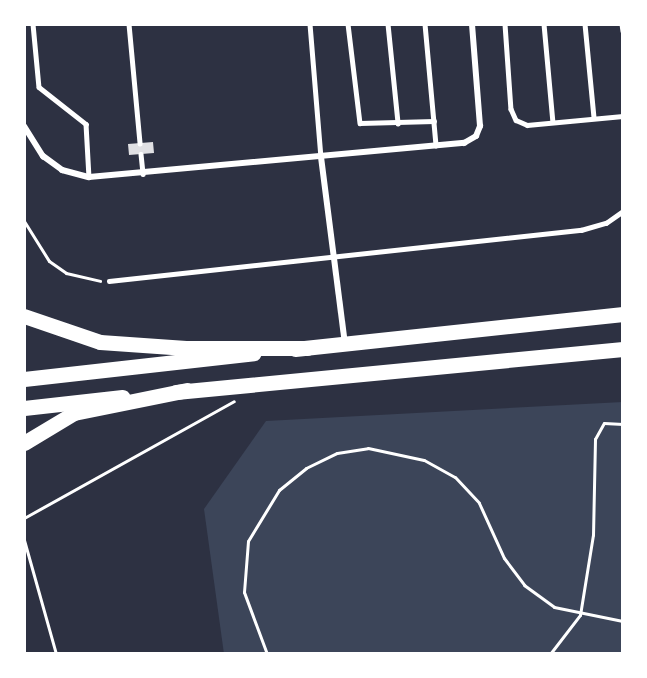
<!DOCTYPE html>
<html>
<head>
<meta charset="utf-8">
<style>
  body { margin:0 }
  #map { position:relative; width:647px; height:678px; overflow:hidden; background:#2d3142; font-family:"Source Serif 4",serif }
  div>[style] { position:absolute }
  .green>* { inset:0; background:#3c4559 }
  .building>* { inset:0; background:#e0e0e3 }
  .path>* { height:3px; margin:-1.5px; padding:0 1.5px; transform-origin:1.5px; border-radius:1.5px; background:#fff }
  .service>* { height:4.5px; margin:-2.25px; padding:0 2.25px; transform-origin:2.25px; border-radius:2.25px; background:#fff }
  .minor>* { height:6px; margin:-3px; padding:0 3px; transform-origin:3px; border-radius:3px; background:#fff }
  .primary>* { height:15px; margin:-7.5px; padding:0 7.5px; transform-origin:7.5px; border-radius:7.5px; background:#fff }
  .trunk>* { height:15px; margin:-7.5px; padding:0 7.5px; transform-origin:7.5px; border-radius:7.5px; background:#fff }
  span { translate:-50% -50%; white-space:nowrap; text-align:center; line-height:1.15; -webkit-text-stroke:4.5px #fff; paint-order:stroke }
  .frame { position:absolute; inset:0; border:26px solid #fff; pointer-events:none }
</style>
</head>
<body>
<div id="map">
  <div class="green">
    <i style="clip-path:polygon(623px 402px,623px 654px,224px 654px,204px 509px,266px 421px)"></i>
  </div>
  <div class="building">
    <i style="clip-path:polygon(153px 142px,154px 153px,129px 155px,128px 144px)"></i>
  </div>
  <div class="path">
    <i style="left:24px;top:221px;width:47px;rotate:58deg"></i>
    <i style="left:49px;top:261px;width:21px;rotate:35deg"></i>
    <i style="left:66px;top:273px;width:35px;rotate:13deg"></i>
    <i style="left:24px;top:518px;width:240px;rotate:-29.1deg"></i>
    <i style="left:24px;top:540px;width:118px;rotate:74.3deg"></i>
    <i style="left:267px;top:654px;width:66px;rotate:-110.4deg"></i>
    <i style="left:244px;top:592px;width:51px;rotate:-85.5deg"></i>
    <i style="left:248px;top:541px;width:60px;rotate:-58.7deg"></i>
    <i style="left:279px;top:490px;width:35px;rotate:-39deg"></i>
    <i style="left:306px;top:468px;width:34px;rotate:-26deg"></i>
    <i style="left:337px;top:453px;width:31px;rotate:-9deg"></i>
    <i style="left:368px;top:448px;width:57px;rotate:12.1deg"></i>
    <i style="left:424px;top:460px;width:35px;rotate:29deg"></i>
    <i style="left:455px;top:477px;width:35px;rotate:47deg"></i>
    <i style="left:479px;top:503px;width:60px;rotate:65.6deg"></i>
    <i style="left:504px;top:558px;width:34px;rotate:53deg"></i>
    <i style="left:524px;top:585px;width:37px;rotate:36deg"></i>
    <i style="left:554px;top:607px;width:70px;rotate:11.5deg"></i>
    <i style="left:550px;top:654px;width:49px;rotate:-52.4deg"></i>
    <i style="left:580px;top:615px;width:81px;rotate:-80.8deg"></i>
    <i style="left:593px;top:535px;width:96px;rotate:-88.8deg"></i>
    <i style="left:595px;top:439px;width:18px;rotate:-61deg"></i>
    <i style="left:604px;top:423px;width:19px;rotate:3deg"></i>
  </div>
  <div class="service">
    <i style="left:33px;top:24px;width:63px;rotate:84.6deg"></i>
    <i style="left:39px;top:87px;width:60px;rotate:38.2deg"></i>
    <i style="left:86px;top:124px;width:53px;rotate:86.8deg"></i>
    <i style="left:129px;top:24px;width:120px;rotate:84.7deg"></i>
    <i style="left:310px;top:24px;width:133px;rotate:85.3deg"></i>
    <i style="left:348px;top:24px;width:100px;rotate:83.1deg"></i>
    <i style="left:360px;top:123px;width:74px;rotate:-1.5deg"></i>
    <i style="left:388px;top:24px;width:100px;rotate:84.2deg"></i>
    <i style="left:425px;top:24px;width:122px;rotate:84.8deg"></i>
    <i style="left:505px;top:24px;width:85px;rotate:86deg"></i>
    <i style="left:511px;top:109px;width:12px;rotate:66deg"></i>
    <i style="left:516px;top:120px;width:12px;rotate:24deg"></i>
    <i style="left:527px;top:125px;width:96px;rotate:-5.4deg"></i>
    <i style="left:544px;top:24px;width:98px;rotate:84.8deg"></i>
    <i style="left:585px;top:24px;width:94px;rotate:84.5deg"></i>
    <i style="left:622px;top:24px;width:7px;rotate:82deg"></i>
    <i style="left:141px;top:154px;width:20px;rotate:84deg"></i>
    <i style="left:109px;top:281px;width:475px;rotate:-6.2deg"></i>
    <i style="left:581px;top:230px;width:26px;rotate:-16deg"></i>
    <i style="left:606px;top:223px;width:21px;rotate:-35deg"></i>
  </div>
  <div class="minor">
    <i style="left:24px;top:126px;width:36px;rotate:58deg"></i>
    <i style="left:43px;top:156px;width:24px;rotate:36deg"></i>
    <i style="left:62px;top:170px;width:28px;rotate:15deg"></i>
    <i style="left:89px;top:177px;width:377px;rotate:-5.2deg"></i>
    <i style="left:464px;top:143px;width:14px;rotate:-30deg"></i>
    <i style="left:476px;top:136px;width:11px;rotate:-68deg"></i>
    <i style="left:480px;top:126px;width:102px;rotate:-94.5deg"></i>
    <i style="left:321px;top:157px;width:189px;rotate:82.7deg"></i>
  </div>
  <div class="primary">
    <i style="left:295px;top:349px;width:330px;rotate:-6.1deg"></i>
    <i style="left:24px;top:379px;width:231px;rotate:-6.4deg"></i>
    <i style="left:176px;top:392px;width:449px;rotate:-5.5deg"></i>
    <i style="left:24px;top:408px;width:99px;rotate:-6.4deg"></i>
  </div>
  <div class="trunk">
    <i style="left:24px;top:316px;width:80px;rotate:18.9deg"></i>
    <i style="left:100px;top:342px;width:86px;rotate:4deg"></i>
    <i style="left:186px;top:348px;width:121px"></i>
    <i style="left:24px;top:443px;width:58px;rotate:-31deg"></i>
    <i style="left:74px;top:413px;width:115px;rotate:-11.5deg"></i>
  </div>
  <div class="frame"></div>
</div>
</body>
</html>
